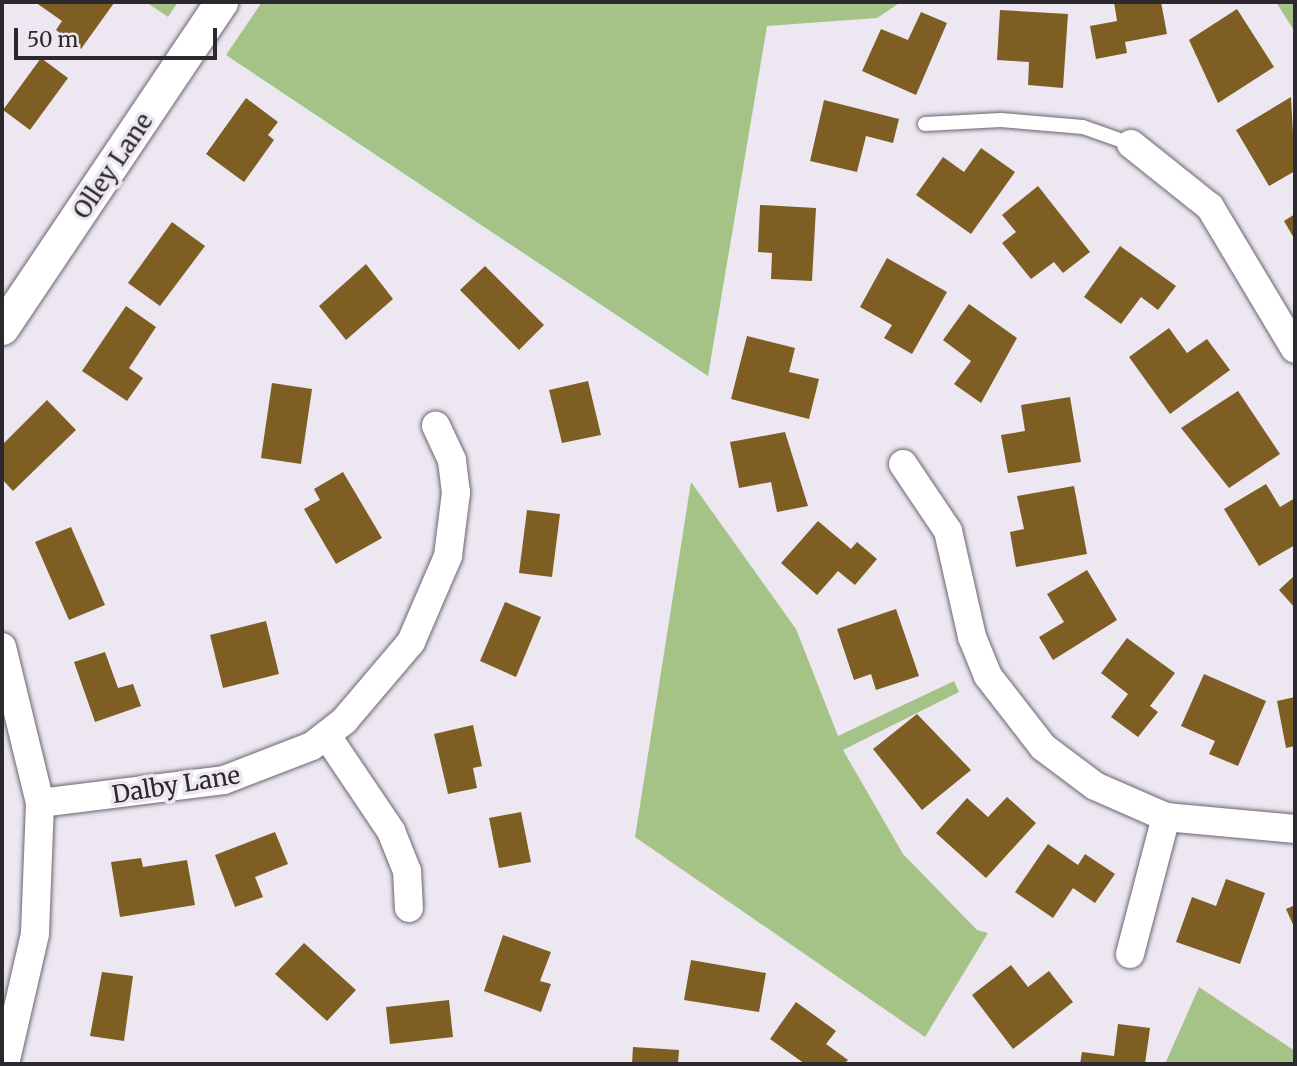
<!DOCTYPE html>
<html>
<head>
<meta charset="utf-8">
<style>
  body { margin:0 }
  #map { position:relative; width:1297px; height:1066px; overflow:hidden; background:#ede7f2; font-family:Merriweather,serif }
  div>[style] { position:absolute }
  .forest>* { inset:0; background:#a6c387 }
  .building>* { inset:0; background:#7f5e24 }
  .roads { filter:drop-shadow(0 0 2px #6a666f) drop-shadow(0 0 2px #6a666f) }
  .service>* { height:14px; margin:-7px; padding:0 7px; transform-origin:7px; border-radius:7px; background:#fff }
  .minor>* { height:28px; margin:-14px; padding:0 14px; transform-origin:14px; border-radius:14px; background:#fff }
  .tertiary>* { height:33px; margin:-16.5px; padding:0 16.5px; transform-origin:16.5px; border-radius:16.5px; background:#fff }
  span { translate:-50% -50%; white-space:nowrap; text-align:center; line-height:1.15; -webkit-text-stroke:7px #ede7f2; paint-order:stroke }
  .street-label { font-size:24px; color:#2b292d }
  .frame { position:absolute; inset:0; border:4px solid #2b292d; pointer-events:none }
  .scale { position:absolute; left:14px; top:28px; width:203px; height:32px; box-sizing:border-box; border:4px solid #2b292d; border-top:0; padding-left:9px; font-size:21px; line-height:24px; white-space:nowrap; color:#2b292d; -webkit-text-stroke:5px #ede7f2; paint-order:stroke }
</style>
</head>
<body>
<div id="map">
  <div class="forest">
    <i style="clip-path:polygon(146px 2px,178px 2px,168px 17px)"></i>
    <i style="clip-path:polygon(262px 2px,901px 2px,877px 18px,767px 26px,708px 376px,226px 55px)"></i>
    <i style="clip-path:polygon(1276px 2px,1295px 2px,1295px 32px)"></i>
    <i style="clip-path:polygon(691px 482px,796px 629px,838px 736px,954px 681px,959px 692px,843px 750px,903px 854px,977px 930px,988px 933px,925px 1037px,635px 837px)"></i>
    <i style="clip-path:polygon(1199px 987px,1295px 1051px,1295px 1064px,1165px 1064px)"></i>
  </div>
  <div class="building">
    <i style="clip-path:polygon(35px 2px,112px 2px,114px 3px,81px 49px,56px 30px,62px 21px)"></i>
    <i style="clip-path:polygon(1114px 2px,1161px 2px,1167px 34px,1125px 42px,1127px 53px,1096px 59px,1090px 26px,1117px 21px)"></i>
    <i style="clip-path:polygon(1237px 9px,1274px 67px,1218px 103px,1189px 40px)"></i>
    <i style="clip-path:polygon(1000px 10px,1068px 14px,1063px 88px,1028px 85px,1029px 62px,997px 60px)"></i>
    <i style="clip-path:polygon(921px 12px,947px 23px,916px 95px,862px 71px,881px 29px,908px 40px)"></i>
    <i style="clip-path:polygon(41px 58px,68px 78px,30px 130px,3px 110px)"></i>
    <i style="clip-path:polygon(1291px 97px,1295px 171px,1269px 186px,1236px 130px)"></i>
    <i style="clip-path:polygon(246px 98px,278px 122px,268px 135px,274px 140px,244px 182px,206px 154px)"></i>
    <i style="clip-path:polygon(824px 100px,899px 119px,893px 143px,866px 136px,857px 172px,810px 161px)"></i>
    <i style="clip-path:polygon(981px 148px,1015px 172px,971px 234px,916px 195px,943px 157px,964px 172px)"></i>
    <i style="clip-path:polygon(1038px 186px,1090px 252px,1063px 273px,1054px 262px,1031px 279px,1002px 243px,1016px 232px,1002px 215px)"></i>
    <i style="clip-path:polygon(760px 205px,816px 208px,812px 281px,771px 279px,772px 253px,758px 252px)"></i>
    <i style="clip-path:polygon(1295px 214px,1295px 240px,1284px 221px)"></i>
    <i style="clip-path:polygon(172px 222px,205px 246px,160px 306px,128px 283px)"></i>
    <i style="clip-path:polygon(1120px 246px,1176px 286px,1158px 310px,1141px 297px,1121px 324px,1084px 297px)"></i>
    <i style="clip-path:polygon(887px 258px,947px 292px,912px 354px,884px 338px,892px 325px,860px 307px)"></i>
    <i style="clip-path:polygon(366px 264px,393px 299px,346px 340px,319px 306px)"></i>
    <i style="clip-path:polygon(485px 266px,544px 325px,519px 350px,460px 290px)"></i>
    <i style="clip-path:polygon(969px 304px,1017px 338px,981px 403px,954px 384px,971px 361px,943px 340px)"></i>
    <i style="clip-path:polygon(126px 306px,156px 327px,129px 368px,143px 378px,127px 401px,82px 371px)"></i>
    <i style="clip-path:polygon(1169px 328px,1187px 353px,1207px 339px,1230px 370px,1170px 414px,1129px 357px)"></i>
    <i style="clip-path:polygon(747px 336px,795px 348px,789px 372px,819px 379px,809px 419px,731px 399px)"></i>
    <i style="clip-path:polygon(588px 381px,601px 435px,562px 443px,549px 390px)"></i>
    <i style="clip-path:polygon(272px 383px,312px 389px,301px 464px,261px 458px)"></i>
    <i style="clip-path:polygon(1238px 391px,1280px 454px,1229px 488px,1181px 428px)"></i>
    <i style="clip-path:polygon(1070px 397px,1081px 462px,1008px 473px,1001px 435px,1025px 431px,1021px 405px)"></i>
    <i style="clip-path:polygon(47px 400px,76px 430px,13px 491px,2px 479px,2px 445px)"></i>
    <i style="clip-path:polygon(785px 432px,808px 506px,777px 512px,771px 482px,739px 488px,730px 442px)"></i>
    <i style="clip-path:polygon(343px 472px,382px 538px,336px 564px,304px 509px,320px 500px,314px 489px)"></i>
    <i style="clip-path:polygon(1266px 484px,1280px 507px,1295px 498px,1295px 545px,1259px 566px,1224px 509px)"></i>
    <i style="clip-path:polygon(1074px 486px,1087px 554px,1016px 567px,1010px 532px,1024px 529px,1017px 496px)"></i>
    <i style="clip-path:polygon(527px 510px,560px 514px,552px 577px,519px 573px)"></i>
    <i style="clip-path:polygon(818px 521px,851px 549px,857px 542px,877px 559px,855px 585px,838px 571px,817px 595px,781px 563px)"></i>
    <i style="clip-path:polygon(71px 527px,105px 605px,69px 620px,35px 542px)"></i>
    <i style="clip-path:polygon(1087px 570px,1117px 620px,1053px 660px,1039px 637px,1064px 622px,1047px 594px)"></i>
    <i style="clip-path:polygon(1295px 575px,1295px 608px,1279px 590px)"></i>
    <i style="clip-path:polygon(505px 602px,541px 617px,516px 677px,480px 661px)"></i>
    <i style="clip-path:polygon(896px 609px,919px 676px,876px 690px,871px 674px,854px 680px,837px 629px)"></i>
    <i style="clip-path:polygon(266px 621px,279px 674px,223px 688px,210px 635px)"></i>
    <i style="clip-path:polygon(1127px 638px,1175px 673px,1150px 706px,1158px 712px,1138px 737px,1111px 717px,1128px 694px,1101px 673px)"></i>
    <i style="clip-path:polygon(105px 652px,118px 688px,133px 684px,141px 706px,95px 722px,74px 662px)"></i>
    <i style="clip-path:polygon(1204px 674px,1266px 701px,1238px 766px,1209px 754px,1215px 741px,1181px 726px)"></i>
    <i style="clip-path:polygon(1295px 697px,1295px 746px,1286px 748px,1277px 701px)"></i>
    <i style="clip-path:polygon(917px 714px,971px 770px,922px 810px,873px 749px)"></i>
    <i style="clip-path:polygon(473px 725px,482px 766px,473px 768px,477px 788px,448px 794px,434px 734px)"></i>
    <i style="clip-path:polygon(1007px 797px,1036px 823px,986px 878px,936px 833px,967px 798px,988px 817px)"></i>
    <i style="clip-path:polygon(521px 812px,531px 862px,499px 868px,489px 818px)"></i>
    <i style="clip-path:polygon(275px 832px,288px 864px,255px 877px,263px 897px,235px 907px,215px 855px)"></i>
    <i style="clip-path:polygon(1048px 844px,1078px 865px,1085px 854px,1115px 874px,1095px 903px,1073px 888px,1053px 918px,1015px 892px)"></i>
    <i style="clip-path:polygon(141px 858px,143px 867px,187px 860px,195px 905px,120px 917px,111px 862px)"></i>
    <i style="clip-path:polygon(1226px 879px,1265px 893px,1240px 964px,1176px 942px,1192px 897px,1216px 906px)"></i>
    <i style="clip-path:polygon(1295px 905px,1295px 929px,1286px 909px)"></i>
    <i style="clip-path:polygon(503px 935px,551px 952px,540px 981px,551px 984px,541px 1012px,484px 991px)"></i>
    <i style="clip-path:polygon(304px 943px,356px 990px,327px 1021px,275px 974px)"></i>
    <i style="clip-path:polygon(691px 960px,766px 973px,759px 1012px,684px 1000px)"></i>
    <i style="clip-path:polygon(1011px 965px,1028px 987px,1049px 971px,1073px 1002px,1013px 1049px,972px 995px)"></i>
    <i style="clip-path:polygon(102px 972px,133px 976px,124px 1041px,90px 1036px)"></i>
    <i style="clip-path:polygon(449px 1000px,453px 1037px,390px 1044px,386px 1007px)"></i>
    <i style="clip-path:polygon(796px 1002px,836px 1031px,826px 1044px,848px 1060px,844px 1064px,805px 1064px,770px 1039px)"></i>
    <i style="clip-path:polygon(1118px 1024px,1150px 1028px,1145px 1064px,1080px 1064px,1082px 1052px,1114px 1056px)"></i>
    <i style="clip-path:polygon(633px 1047px,679px 1050px,678px 1064px,632px 1064px)"></i>
  </div>
  <div class="roads">
    <div class="service">
      <i style="left:925px;top:124px;width:76px;rotate:-3deg"></i>
      <i style="left:1001px;top:120px;width:82px;rotate:4.9deg"></i>
      <i style="left:1083px;top:127px;width:51px;rotate:19.5deg"></i>
    </div>
    <div class="minor">
      <i style="left:1131px;top:144px;width:101px;rotate:38.6deg"></i>
      <i style="left:1210px;top:207px;width:165px;rotate:59.1deg"></i>
      <i style="left:903px;top:464px;width:81px;rotate:56.1deg"></i>
      <i style="left:948px;top:531px;width:109px;rotate:77.2deg"></i>
      <i style="left:972px;top:637px;width:42px;rotate:67.7deg"></i>
      <i style="left:988px;top:676px;width:90px;rotate:52.2deg"></i>
      <i style="left:1043px;top:747px;width:65px;rotate:36.9deg"></i>
      <i style="left:1095px;top:786px;width:77px;rotate:23.6deg"></i>
      <i style="left:1166px;top:817px;width:130px;rotate:5.3deg"></i>
      <i style="left:2px;top:647px;width:161px;rotate:76.3deg"></i>
      <i style="left:40px;top:803px;width:131px;rotate:92.2deg"></i>
      <i style="left:35px;top:934px;width:133px;rotate:103deg"></i>
      <i style="left:327px;top:736px;width:115px;rotate:56deg"></i>
      <i style="left:391px;top:831px;width:43px;rotate:68.2deg"></i>
      <i style="left:407px;top:871px;width:37px;rotate:87deg"></i>
      <i style="left:40px;top:803px;width:185px;rotate:-7.1deg"></i>
      <i style="left:224px;top:780px;width:94px;rotate:-21.1deg"></i>
      <i style="left:312px;top:746px;width:41px;rotate:-38deg"></i>
      <i style="left:344px;top:721px;width:104px;rotate:-49.7deg"></i>
      <i style="left:411px;top:642px;width:94px;rotate:-66.7deg"></i>
      <i style="left:448px;top:556px;width:64px;rotate:-82.8deg"></i>
      <i style="left:456px;top:493px;width:33px;rotate:-97deg"></i>
      <i style="left:452px;top:460px;width:38px;rotate:-115deg"></i>
      <i style="left:1130px;top:954px;width:142px;rotate:-75.3deg"></i>
    </div>
    <div class="tertiary">
      <i style="left:2px;top:328px;width:393px;rotate:-56.1deg"></i>
    </div>
  </div>
  <div class="street-label">
    <span style="left:113px;top:166px;rotate:-56deg">Olley Lane</span>
    <span style="left:176px;top:785px;rotate:-9deg">Dalby Lane</span>
  </div>
  <div class="frame"></div>
  <div class="scale">50 m</div>
</div>
</body>
</html>
